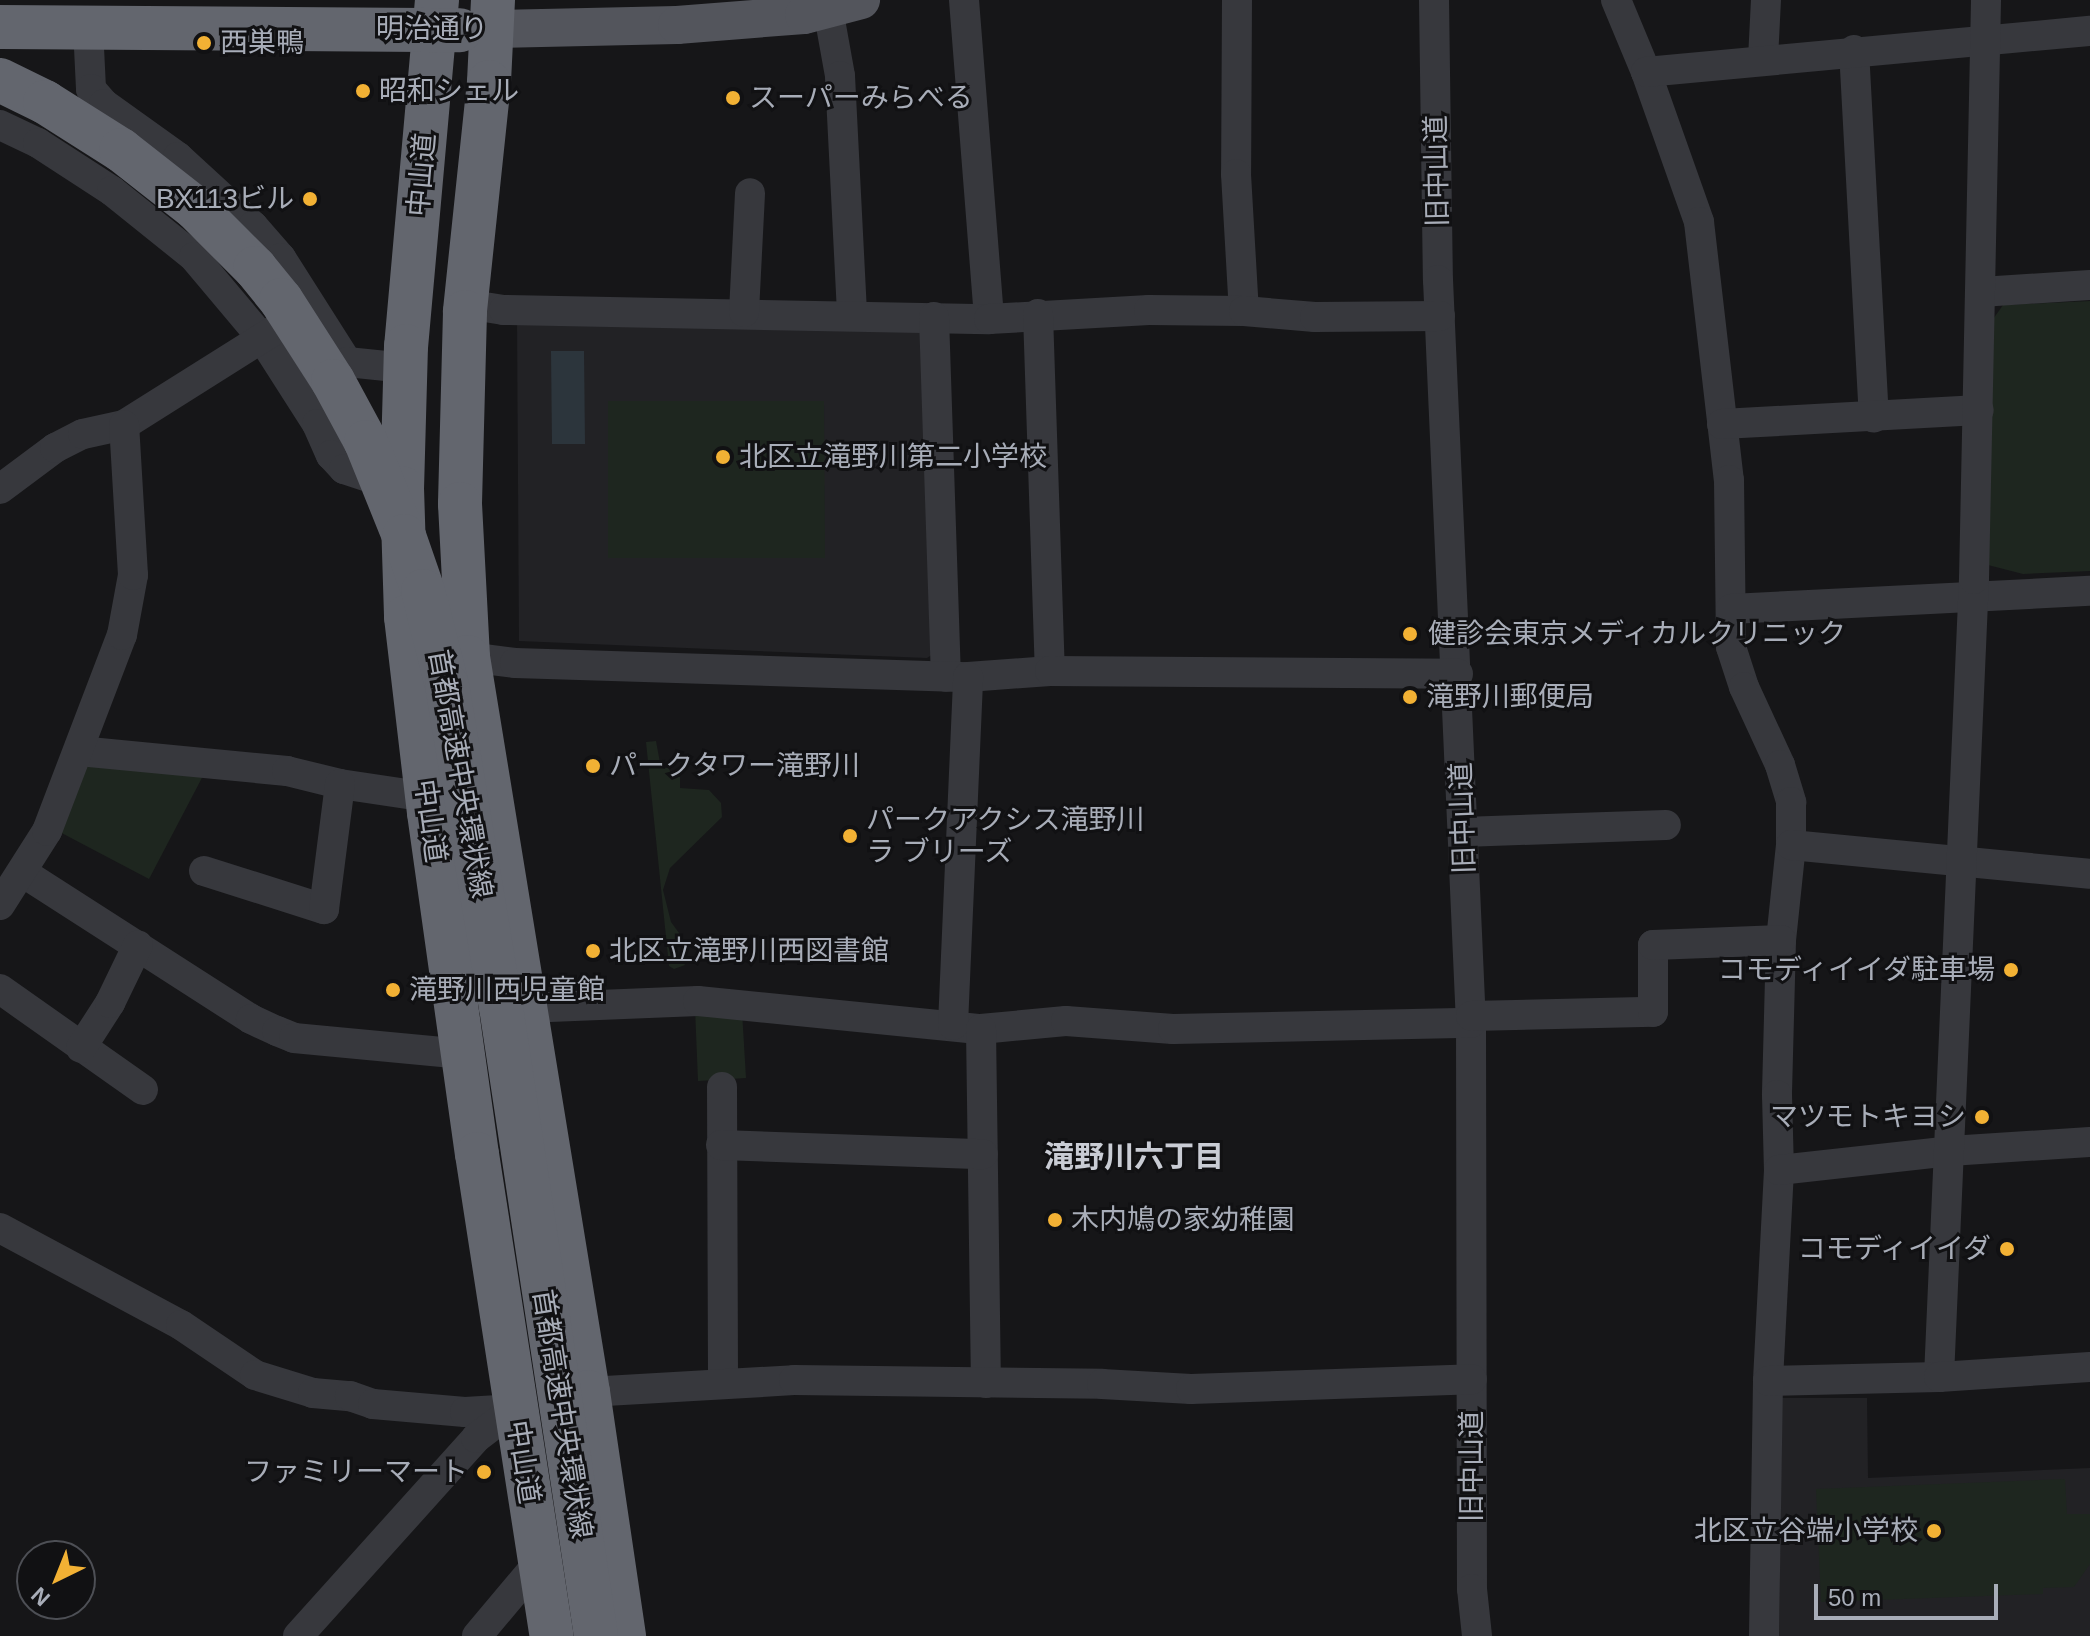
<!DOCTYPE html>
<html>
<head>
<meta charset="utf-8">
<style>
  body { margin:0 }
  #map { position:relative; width:2090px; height:1636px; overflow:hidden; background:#161618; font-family:Arial,"Noto Sans JP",sans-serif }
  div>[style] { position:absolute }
  .built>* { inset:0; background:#222225 }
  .green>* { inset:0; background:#1e261f }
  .water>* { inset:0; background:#2c353c }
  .minor>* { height:30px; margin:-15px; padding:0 15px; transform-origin:15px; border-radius:15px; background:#37383d }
  .major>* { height:38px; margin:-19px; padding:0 19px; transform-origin:19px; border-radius:19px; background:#53555c }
  .highway>* { height:44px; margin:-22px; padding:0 22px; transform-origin:22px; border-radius:22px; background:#63666e }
  .highway-bridge>* { height:44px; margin:-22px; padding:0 22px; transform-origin:22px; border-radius:22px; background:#63666e }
  .dots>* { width:22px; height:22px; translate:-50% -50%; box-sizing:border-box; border:4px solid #111113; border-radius:50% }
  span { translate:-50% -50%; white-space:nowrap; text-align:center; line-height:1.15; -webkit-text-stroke:6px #111113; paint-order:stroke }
  .street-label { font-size:28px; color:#a8adb8 }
  .poi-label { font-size:28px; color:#a8adb8 }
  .left { translate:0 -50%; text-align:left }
  .right { translate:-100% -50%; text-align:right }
  .neighbourhood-label { font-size:30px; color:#c9ccd4; font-weight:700 }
  .north { position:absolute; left:16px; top:1540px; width:80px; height:80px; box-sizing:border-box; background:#111113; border:2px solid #4d4f55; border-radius:50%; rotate:223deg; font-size:22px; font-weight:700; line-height:32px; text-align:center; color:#a8adb8 }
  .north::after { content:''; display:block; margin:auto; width:28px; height:36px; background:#f2b134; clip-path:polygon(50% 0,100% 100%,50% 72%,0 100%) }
  .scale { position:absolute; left:1814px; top:1584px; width:184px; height:36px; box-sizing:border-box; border:4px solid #a8adb8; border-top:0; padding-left:10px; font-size:24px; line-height:28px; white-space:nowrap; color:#a8adb8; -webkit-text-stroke:6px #111113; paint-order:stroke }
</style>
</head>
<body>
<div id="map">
  <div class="built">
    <i style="clip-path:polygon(517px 316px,914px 322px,924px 336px,936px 652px,927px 658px,519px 641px)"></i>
    <i style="clip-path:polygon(1782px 1398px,1867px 1398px,1868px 1478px,2090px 1468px,2090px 1636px,1779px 1636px)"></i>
  </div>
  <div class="green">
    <i style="clip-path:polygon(2090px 301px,2090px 571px,2023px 574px,1988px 565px,1991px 322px,2003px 305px)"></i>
    <i style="clip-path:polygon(608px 401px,824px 401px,825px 558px,608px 558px)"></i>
    <i style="clip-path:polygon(656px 741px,661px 768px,669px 768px,672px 777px,680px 777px,680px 788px,709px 790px,721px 803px,722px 817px,670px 868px,663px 890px,671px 922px,679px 933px,676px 951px,685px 965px,674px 969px,669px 966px,646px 742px)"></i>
    <i style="clip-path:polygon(80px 765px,205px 772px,149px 879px,54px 829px)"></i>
    <i style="clip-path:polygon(695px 1008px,742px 1011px,746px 1078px,698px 1081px)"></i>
    <i style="clip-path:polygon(2065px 1479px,2067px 1514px,2090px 1514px,2090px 1564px,2074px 1587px,2043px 1588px,2043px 1594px,1821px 1602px,1816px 1489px)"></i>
  </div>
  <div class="water">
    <i style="clip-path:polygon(551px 351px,584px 351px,585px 444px,552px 444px)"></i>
  </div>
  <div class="minor">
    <i style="left:964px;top:0;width:320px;rotate:85.5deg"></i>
    <i style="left:1237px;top:0;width:174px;rotate:90.3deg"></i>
    <i style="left:1236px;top:174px;width:137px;rotate:86.7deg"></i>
    <i style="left:1434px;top:0;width:280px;rotate:89.2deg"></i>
    <i style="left:1438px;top:280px;width:744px;rotate:87.46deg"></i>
    <i style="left:1471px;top:1023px;width:566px;rotate:89.9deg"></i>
    <i style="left:1472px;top:1589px;width:47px;rotate:83.9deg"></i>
    <i style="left:1616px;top:0;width:78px;rotate:67.4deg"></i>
    <i style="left:1646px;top:72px;width:159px;rotate:70.5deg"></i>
    <i style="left:1699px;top:222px;width:260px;rotate:83.4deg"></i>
    <i style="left:1729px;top:480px;width:167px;rotate:89.3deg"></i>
    <i style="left:1731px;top:647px;width:42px;rotate:72deg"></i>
    <i style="left:1744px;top:687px;width:86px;rotate:65.2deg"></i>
    <i style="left:1780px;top:765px;width:39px;rotate:73deg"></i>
    <i style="left:1791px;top:802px;width:43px;rotate:90deg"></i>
    <i style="left:1791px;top:845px;width:96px;rotate:96deg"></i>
    <i style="left:1781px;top:940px;width:155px;rotate:91.5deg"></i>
    <i style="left:1777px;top:1095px;width:75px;rotate:88.5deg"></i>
    <i style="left:1779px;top:1170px;width:211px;rotate:93deg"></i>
    <i style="left:1768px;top:1381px;width:255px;rotate:90.9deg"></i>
    <i style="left:828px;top:9px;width:68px;rotate:79.8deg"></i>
    <i style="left:840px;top:76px;width:239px;rotate:87.1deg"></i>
    <i style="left:88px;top:27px;width:62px;rotate:87.2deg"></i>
    <i style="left:91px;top:89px;width:20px;rotate:49deg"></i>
    <i style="left:104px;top:104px;width:91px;rotate:35.6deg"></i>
    <i style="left:178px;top:157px;width:102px;rotate:42.6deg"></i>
    <i style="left:253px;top:226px;width:43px;rotate:48.8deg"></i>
    <i style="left:281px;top:258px;width:123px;rotate:57.6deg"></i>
    <i style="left:347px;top:362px;width:59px;rotate:5.8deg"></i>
    <i style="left:1854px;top:50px;width:368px;rotate:86.9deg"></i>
    <i style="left:1763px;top:59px;width:59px;rotate:-87.1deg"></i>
    <i style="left:1646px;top:72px;width:446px;rotate:-5.3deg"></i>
    <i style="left:0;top:125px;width:42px;rotate:25.3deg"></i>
    <i style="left:38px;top:143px;width:88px;rotate:33deg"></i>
    <i style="left:112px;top:191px;width:105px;rotate:38.8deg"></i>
    <i style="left:194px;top:257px;width:106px;rotate:50deg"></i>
    <i style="left:262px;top:338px;width:102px;rotate:57.4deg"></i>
    <i style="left:317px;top:424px;width:34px;rotate:66deg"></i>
    <i style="left:331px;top:455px;width:19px;rotate:47deg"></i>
    <i style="left:344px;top:469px;width:54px;rotate:18.4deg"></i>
    <i style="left:1981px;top:292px;width:109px;rotate:-3.7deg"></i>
    <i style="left:466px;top:304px;width:38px;rotate:9deg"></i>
    <i style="left:504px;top:310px;width:485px;rotate:1.1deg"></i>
    <i style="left:989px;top:319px;width:160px;rotate:-3.2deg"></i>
    <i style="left:1149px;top:310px;width:95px;rotate:0.6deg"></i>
    <i style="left:1244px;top:311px;width:71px;rotate:4.8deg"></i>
    <i style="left:1315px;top:317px;width:125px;rotate:-0.5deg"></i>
    <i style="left:744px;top:312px;width:119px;rotate:-87.1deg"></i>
    <i style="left:1038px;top:314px;width:357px;rotate:88.1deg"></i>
    <i style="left:934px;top:317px;width:360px;rotate:88.1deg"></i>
    <i style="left:1722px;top:424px;width:257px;rotate:-3.1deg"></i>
    <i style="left:0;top:489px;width:69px;rotate:-36.7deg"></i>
    <i style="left:55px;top:448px;width:31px;rotate:-27deg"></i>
    <i style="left:83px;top:434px;width:42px;rotate:-12.4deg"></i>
    <i style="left:124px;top:425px;width:182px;rotate:-32.2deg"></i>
    <i style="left:1731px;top:609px;width:359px;rotate:-2.9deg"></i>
    <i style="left:468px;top:657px;width:47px;rotate:7.3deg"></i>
    <i style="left:515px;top:663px;width:453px;rotate:1.8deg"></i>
    <i style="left:968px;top:677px;width:82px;rotate:-4.2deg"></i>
    <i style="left:1050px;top:671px;width:408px;rotate:0.4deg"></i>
    <i style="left:79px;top:751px;width:209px;rotate:5.5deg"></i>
    <i style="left:287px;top:771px;width:55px;rotate:13.8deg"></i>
    <i style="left:340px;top:784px;width:88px;rotate:8.5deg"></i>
    <i style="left:1463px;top:832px;width:203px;rotate:-2deg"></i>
    <i style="left:1791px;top:845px;width:300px;rotate:5.5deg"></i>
    <i style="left:204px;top:871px;width:126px;rotate:17.6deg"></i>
    <i style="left:324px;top:909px;width:126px;rotate:-82.7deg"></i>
    <i style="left:22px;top:872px;width:272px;rotate:32.7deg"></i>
    <i style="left:251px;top:1019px;width:29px;rotate:25deg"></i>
    <i style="left:277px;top:1031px;width:18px;rotate:22deg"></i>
    <i style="left:294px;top:1038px;width:170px;rotate:5.4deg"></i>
    <i style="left:0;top:905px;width:88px;rotate:-57.6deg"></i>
    <i style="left:47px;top:831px;width:210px;rotate:-69.1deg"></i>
    <i style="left:122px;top:635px;width:61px;rotate:-79.6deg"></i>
    <i style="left:133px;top:575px;width:150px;rotate:-93.4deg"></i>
    <i style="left:0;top:989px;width:175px;rotate:35.2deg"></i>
    <i style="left:525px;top:1008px;width:173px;rotate:-2.3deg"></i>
    <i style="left:698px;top:1001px;width:284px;rotate:5.7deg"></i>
    <i style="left:981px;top:1029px;width:85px;rotate:-5.4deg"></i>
    <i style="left:1066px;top:1021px;width:107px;rotate:4.3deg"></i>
    <i style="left:1173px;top:1029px;width:298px;rotate:-1.2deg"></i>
    <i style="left:1471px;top:1016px;width:182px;rotate:-1.3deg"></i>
    <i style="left:1653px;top:1012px;width:67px;rotate:-90deg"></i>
    <i style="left:1653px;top:945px;width:128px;rotate:-2.2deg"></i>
    <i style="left:953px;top:1025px;width:348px;rotate:-87.5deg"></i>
    <i style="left:981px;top:1029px;width:354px;rotate:89.2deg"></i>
    <i style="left:81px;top:1048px;width:54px;rotate:-57.2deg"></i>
    <i style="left:110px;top:1003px;width:64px;rotate:-64.2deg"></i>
    <i style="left:722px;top:1087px;width:294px;rotate:89.8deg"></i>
    <i style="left:721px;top:1145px;width:262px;rotate:2deg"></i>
    <i style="left:1779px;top:1170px;width:172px;rotate:-6.3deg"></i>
    <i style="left:1950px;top:1151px;width:140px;rotate:-3.7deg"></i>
    <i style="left:0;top:1228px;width:205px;rotate:28.2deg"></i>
    <i style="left:181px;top:1325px;width:89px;rotate:34deg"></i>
    <i style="left:255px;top:1375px;width:61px;rotate:17.2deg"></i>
    <i style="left:313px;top:1393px;width:37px;rotate:5deg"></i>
    <i style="left:350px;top:1396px;width:24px;rotate:19deg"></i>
    <i style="left:373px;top:1404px;width:92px;rotate:5deg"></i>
    <i style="left:465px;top:1412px;width:50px;rotate:-3.4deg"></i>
    <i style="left:1939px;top:1377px;width:799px;rotate:-87.49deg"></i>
    <i style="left:1974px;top:579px;width:579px;rotate:-88.81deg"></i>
    <i style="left:1768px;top:1381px;width:171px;rotate:-1.3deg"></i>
    <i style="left:1939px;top:1377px;width:151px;rotate:-3.8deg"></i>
    <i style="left:588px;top:1392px;width:206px;rotate:-3.3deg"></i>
    <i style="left:794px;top:1380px;width:308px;rotate:0.7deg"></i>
    <i style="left:1102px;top:1384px;width:89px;rotate:3.2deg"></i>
    <i style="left:1191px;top:1389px;width:281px;rotate:-2deg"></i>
    <i style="left:298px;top:1636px;width:266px;rotate:-48deg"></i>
    <i style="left:476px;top:1438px;width:46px;rotate:-37.1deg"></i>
    <i style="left:477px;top:1636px;width:98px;rotate:-50deg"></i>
  </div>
  <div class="major">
    <i style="left:491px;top:29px;width:186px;rotate:-1.2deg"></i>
    <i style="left:677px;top:25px;width:127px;rotate:-4.5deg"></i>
    <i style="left:804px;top:15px;width:59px;rotate:-14.7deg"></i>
  </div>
  <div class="highway">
    <i style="left:437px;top:0;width:347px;rotate:95.1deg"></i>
    <i style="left:406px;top:346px;width:142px;rotate:91.6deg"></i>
    <i style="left:402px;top:488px;width:129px;rotate:88.2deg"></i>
    <i style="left:406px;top:617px;width:197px;rotate:83.3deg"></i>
    <i style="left:429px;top:813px;width:344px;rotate:82deg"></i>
    <i style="left:477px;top:1154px;width:488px;rotate:81.2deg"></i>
    <i style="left:493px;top:0;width:82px;rotate:92.8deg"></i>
    <i style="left:489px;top:82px;width:231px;rotate:96deg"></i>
    <i style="left:465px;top:312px;width:192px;rotate:91.5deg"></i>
    <i style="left:460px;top:504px;width:153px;rotate:87deg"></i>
    <i style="left:468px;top:657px;width:745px;rotate:80.73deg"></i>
    <i style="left:588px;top:1392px;width:247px;rotate:81.6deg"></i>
    <i style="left:0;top:27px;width:460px;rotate:0.4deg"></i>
  </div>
  <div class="highway-bridge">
    <i style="left:0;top:80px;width:50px;rotate:26.1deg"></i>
    <i style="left:45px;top:102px;width:90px;rotate:32.3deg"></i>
    <i style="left:121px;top:150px;width:94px;rotate:38.1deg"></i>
    <i style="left:195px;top:208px;width:85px;rotate:45deg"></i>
    <i style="left:255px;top:268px;width:41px;rotate:50.9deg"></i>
    <i style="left:281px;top:300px;width:96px;rotate:57.3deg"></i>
    <i style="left:333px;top:381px;width:69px;rotate:61.6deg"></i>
    <i style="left:366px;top:442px;width:101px;rotate:68deg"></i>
    <i style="left:404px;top:536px;width:58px;rotate:70.9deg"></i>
    <i style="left:423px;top:591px;width:97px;rotate:75.7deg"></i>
    <i style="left:447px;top:685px;width:326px;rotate:80.5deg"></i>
    <i style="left:501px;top:1007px;width:636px;rotate:81.41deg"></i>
  </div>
  <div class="dots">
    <i style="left:204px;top:43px;background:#f2b134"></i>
    <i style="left:363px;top:91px;background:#f2b134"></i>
    <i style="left:733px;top:98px;background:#f2b134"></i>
    <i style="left:310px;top:199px;background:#f2b134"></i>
    <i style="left:723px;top:457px;background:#f2b134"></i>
    <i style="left:1410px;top:634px;background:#f2b134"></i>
    <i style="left:1410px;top:697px;background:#f2b134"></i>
    <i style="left:593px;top:766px;background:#f2b134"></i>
    <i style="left:850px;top:836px;background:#f2b134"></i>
    <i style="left:593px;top:951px;background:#f2b134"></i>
    <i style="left:2011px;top:970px;background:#f2b134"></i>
    <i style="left:393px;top:990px;background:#f2b134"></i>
    <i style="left:1982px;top:1117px;background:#f2b134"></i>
    <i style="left:1055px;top:1220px;background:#f2b134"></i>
    <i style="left:2007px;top:1249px;background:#f2b134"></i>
    <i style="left:484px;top:1472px;background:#f2b134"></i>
    <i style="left:1934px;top:1531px;background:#f2b134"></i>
  </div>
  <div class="street-label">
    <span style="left:432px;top:29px">明治通り</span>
    <span style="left:1437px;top:171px;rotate:-91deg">旧中山道</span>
    <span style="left:422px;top:175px;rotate:-85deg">中山道</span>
    <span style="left:460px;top:774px;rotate:80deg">首都高速中央環状線</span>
    <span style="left:1463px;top:818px;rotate:-92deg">旧中山道</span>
    <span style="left:430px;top:821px;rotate:82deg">中山道</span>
    <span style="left:562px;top:1414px;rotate:81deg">首都高速中央環状線</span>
    <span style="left:523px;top:1462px;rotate:81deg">中山道</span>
    <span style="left:1472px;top:1466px;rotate:-90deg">旧中山道</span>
  </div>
  <div class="poi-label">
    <span class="left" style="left:220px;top:43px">西巣鴨</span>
    <span class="left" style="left:379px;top:91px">昭和シェル</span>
    <span class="left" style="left:749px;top:98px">スーパーみらべる</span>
    <span class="right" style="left:294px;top:199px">BX113ビル</span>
    <span class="left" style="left:739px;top:457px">北区立滝野川第二小学校</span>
    <span class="left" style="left:1428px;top:634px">健診会東京メディカルクリニック</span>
    <span class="left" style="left:1426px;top:697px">滝野川郵便局</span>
    <span class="left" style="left:609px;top:766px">パークタワー滝野川</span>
    <span class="left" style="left:866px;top:836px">パークアクシス滝野川<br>ラ ブリーズ</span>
    <span class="left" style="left:609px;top:951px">北区立滝野川西図書館</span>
    <span class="right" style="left:1995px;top:970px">コモディイイダ駐車場</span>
    <span class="left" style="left:409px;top:990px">滝野川西児童館</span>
    <span class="right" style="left:1966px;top:1117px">マツモトキヨシ</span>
    <span class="left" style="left:1071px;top:1220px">木内鳩の家幼稚園</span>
    <span class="right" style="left:1991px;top:1249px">コモディイイダ</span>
    <span class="right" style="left:468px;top:1472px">ファミリーマート</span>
    <span class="right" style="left:1918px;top:1531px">北区立谷端小学校</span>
  </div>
  <div class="neighbourhood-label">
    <span style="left:1134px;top:1157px">滝野川六丁目</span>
  </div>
  <div class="north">N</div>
  <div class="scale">50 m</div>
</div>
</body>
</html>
